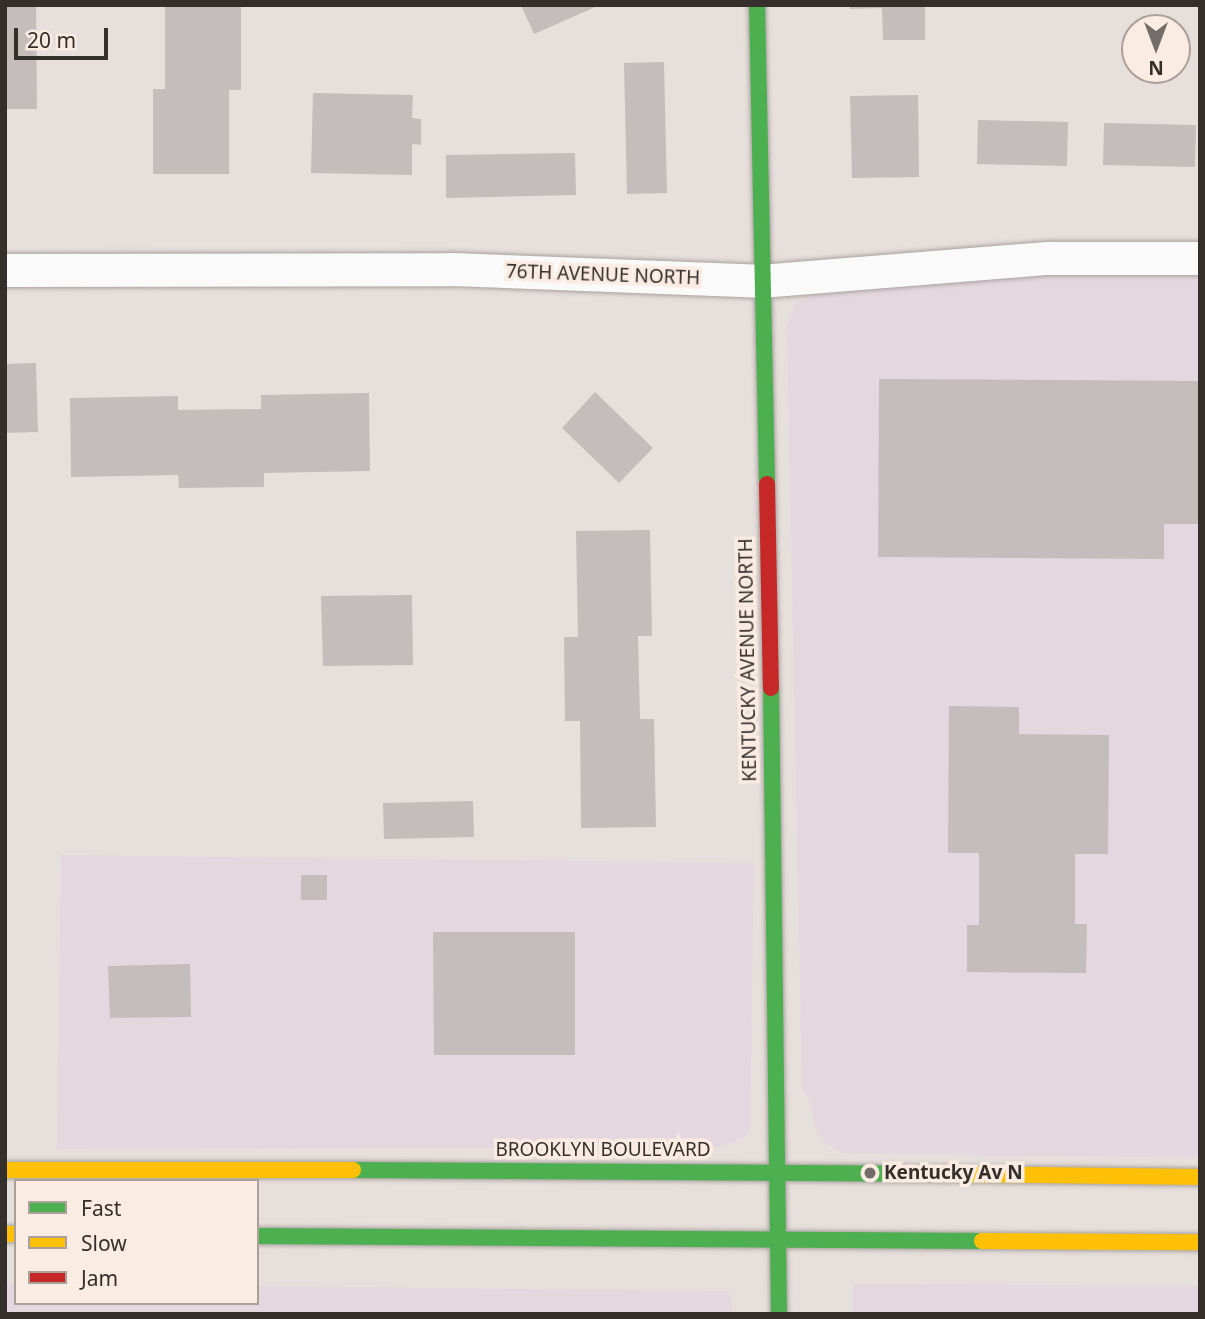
<!DOCTYPE html>
<html>
<head>
<meta charset="utf-8">
<style>
  body { margin:0 }
  #map { position:relative; width:1205px; height:1319px; overflow:hidden; background:#e7dfdb; font-family:"Noto Sans",sans-serif }
  div>[style] { position:absolute }
  .commercial>* { inset:0; background:#e5d7df }
  .building>* { inset:0; background:#c4bdbb }
  .roads { filter:drop-shadow(0 0 2px #a8a29f) drop-shadow(0 0 2px #a8a29f) }
  .street>* { height:33px; margin:-16.5px; padding:0 16.5px; transform-origin:16.5px; border-radius:16.5px; background:#fbfafa }
  .fast>* { height:16px; margin:-8px; padding:0 8px; transform-origin:8px; border-radius:8px; background:#4caf50 }
  .slow>* { height:16px; margin:-8px; padding:0 8px; transform-origin:8px; border-radius:8px; background:#ffc107 }
  .jam>* { height:16px; margin:-8px; padding:0 8px; transform-origin:8px; border-radius:8px; background:#c62828 }
  .dots>* { width:19px; height:19px; translate:-50% -50%; box-sizing:border-box; border:4px solid #faece2; border-radius:50% }
  span { translate:-50% -50%; white-space:nowrap; text-align:center; line-height:1.15; -webkit-text-stroke:7px #faece2; paint-order:stroke }
  .street-label { font-size:19px; color:#342f2b }
  .poi-label { font-size:19px; color:#342f2b; font-weight:700 }
  .left { translate:0 -50%; text-align:left }
  .frame { position:absolute; inset:0; border:7px solid #342f2b; pointer-events:none }
  .legend { position:absolute; left:14px; top:1179px; width:245px; height:126px; box-sizing:border-box; background:#faece2; border:2px solid #aba099; margin:0; padding:9px 12px; list-style:none; font-size:21px; color:#342f2b }
  .legend li { display:flex; align-items:center; gap:14px; height:35px }
  .legend b { width:35px; border:2px solid #aba099 }
  .north { position:absolute; left:1121px; top:14px; width:70px; height:70px; box-sizing:border-box; background:#faece2; border:2px solid #aba099; border-radius:50%; rotate:180deg; font-size:19px; font-weight:700; line-height:28px; text-align:center; color:#342f2b }
  .north::after { content:''; display:block; margin:auto; width:24px; height:32px; background:#736d69; clip-path:polygon(50% 0,100% 100%,50% 72%,0 100%) }
  .scale { position:absolute; left:14px; top:28px; width:94px; height:32px; box-sizing:border-box; border:4px solid #342f2b; border-top:0; padding-left:9px; font-size:21px; line-height:24px; white-space:nowrap; color:#342f2b; -webkit-text-stroke:5px #faece2; paint-order:stroke }
</style>
</head>
<body>
<div id="map">
  <div class="commercial">
    <i style="clip-path:polygon(1036px 275px,1200px 276px,1200px 1158px,842px 1153px,826px 1143px,815px 1129px,812px 1105px,802px 1087px,787px 328px,795px 303px,820px 294px)"></i>
    <i style="clip-path:polygon(61px 855px,754px 863px,750px 1127px,743px 1138px,721px 1147px,57px 1149px)"></i>
    <i style="clip-path:polygon(5px 1284px,16px 1284px,16px 1303px,257px 1303px,257px 1286px,729px 1291px,733px 1314px,5px 1314px)"></i>
    <i style="clip-path:polygon(853px 1284px,1200px 1286px,1200px 1314px,853px 1314px)"></i>
  </div>
  <div class="building">
    <i style="clip-path:polygon(5px 5px,36px 5px,37px 109px,7px 109px)"></i>
    <i style="clip-path:polygon(165px 5px,241px 5px,241px 90px,229px 90px,229px 174px,153px 174px,153px 89px,165px 89px)"></i>
    <i style="clip-path:polygon(521px 5px,600px 5px,534px 34px)"></i>
    <i style="clip-path:polygon(850px 5px,925px 5px,925px 40px,883px 40px,882px 8px,850px 9px)"></i>
    <i style="clip-path:polygon(664px 62px,667px 193px,627px 194px,624px 63px)"></i>
    <i style="clip-path:polygon(313px 93px,413px 95px,412px 118px,421px 119px,421px 145px,412px 144px,412px 175px,311px 173px)"></i>
    <i style="clip-path:polygon(918px 95px,919px 177px,852px 178px,850px 96px)"></i>
    <i style="clip-path:polygon(978px 120px,1068px 122px,1067px 166px,977px 164px)"></i>
    <i style="clip-path:polygon(1104px 123px,1196px 125px,1195px 167px,1103px 165px)"></i>
    <i style="clip-path:polygon(575px 153px,576px 195px,446px 198px,446px 155px)"></i>
    <i style="clip-path:polygon(36px 363px,38px 432px,5px 433px,5px 364px)"></i>
    <i style="clip-path:polygon(879px 379px,1200px 381px,1200px 524px,1164px 524px,1164px 559px,878px 557px)"></i>
    <i style="clip-path:polygon(595px 392px,653px 448px,619px 483px,562px 428px)"></i>
    <i style="clip-path:polygon(369px 393px,370px 471px,264px 473px,264px 487px,179px 488px,178px 475px,71px 477px,70px 398px,178px 396px,178px 410px,261px 409px,261px 395px)"></i>
    <i style="clip-path:polygon(650px 530px,652px 636px,638px 636px,640px 719px,654px 719px,656px 827px,581px 828px,580px 721px,565px 721px,564px 637px,578px 637px,576px 531px)"></i>
    <i style="clip-path:polygon(412px 595px,413px 665px,323px 666px,321px 596px)"></i>
    <i style="clip-path:polygon(949px 706px,1019px 707px,1019px 734px,1109px 735px,1108px 854px,1075px 854px,1075px 924px,1087px 924px,1086px 973px,967px 972px,967px 925px,979px 925px,979px 853px,948px 853px)"></i>
    <i style="clip-path:polygon(473px 801px,474px 837px,384px 839px,383px 803px)"></i>
    <i style="clip-path:polygon(301px 875px,327px 875px,327px 900px,301px 900px)"></i>
    <i style="clip-path:polygon(433px 932px,575px 932px,575px 1055px,434px 1055px)"></i>
    <i style="clip-path:polygon(190px 964px,191px 1017px,110px 1018px,108px 966px)"></i>
  </div>
  <div class="roads">
    <div class="street">
      <i style="left:5px;top:270px;width:447px;rotate:-0.1deg"></i>
      <i style="left:452px;top:269px;width:308px;rotate:2.2deg"></i>
      <i style="left:760px;top:281px;width:289px;rotate:-4.6deg"></i>
      <i style="left:1048px;top:258px;width:152px"></i>
    </div>
    <div class="fast">
      <i style="left:757px;top:5px;width:479px;rotate:88.8deg"></i>
      <i style="left:771px;top:688px;width:626px;rotate:89.27deg"></i>
      <i style="left:353px;top:1170px;width:597px;rotate:0.38deg"></i>
      <i style="left:257px;top:1236px;width:725px;rotate:0.4deg"></i>
    </div>
    <div class="slow">
      <i style="left:5px;top:1170px;width:348px"></i>
      <i style="left:950px;top:1174px;width:250px;rotate:0.7deg"></i>
      <i style="left:5px;top:1234px;width:11px"></i>
      <i style="left:982px;top:1241px;width:218px;rotate:0.3deg"></i>
    </div>
    <div class="jam">
      <i style="left:767px;top:484px;width:204px;rotate:88.9deg"></i>
    </div>
  </div>
  <div class="dots">
    <i style="left:870px;top:1173px;background:#736d69"></i>
  </div>
  <div class="street-label">
    <span style="left:603px;top:275px;rotate:2deg">76TH AVENUE NORTH</span>
    <span style="left:748px;top:660px;rotate:-91deg">KENTUCKY AVENUE NORTH</span>
    <span style="left:603px;top:1150px">BROOKLYN BOULEVARD</span>
  </div>
  <div class="poi-label">
    <span class="left" style="left:884px;top:1173px">Kentucky Av N</span>
  </div>
  <div class="frame"></div>
  <ul class="legend">
  <li><b style="height:9px;background:#4caf50"></b>Fast</li>
  <li><b style="height:9px;background:#ffc107"></b>Slow</li>
  <li><b style="height:9px;background:#c62828"></b>Jam</li>
  </ul>
  <div class="north">N</div>
  <div class="scale">20 m</div>
</div>
</body>
</html>
